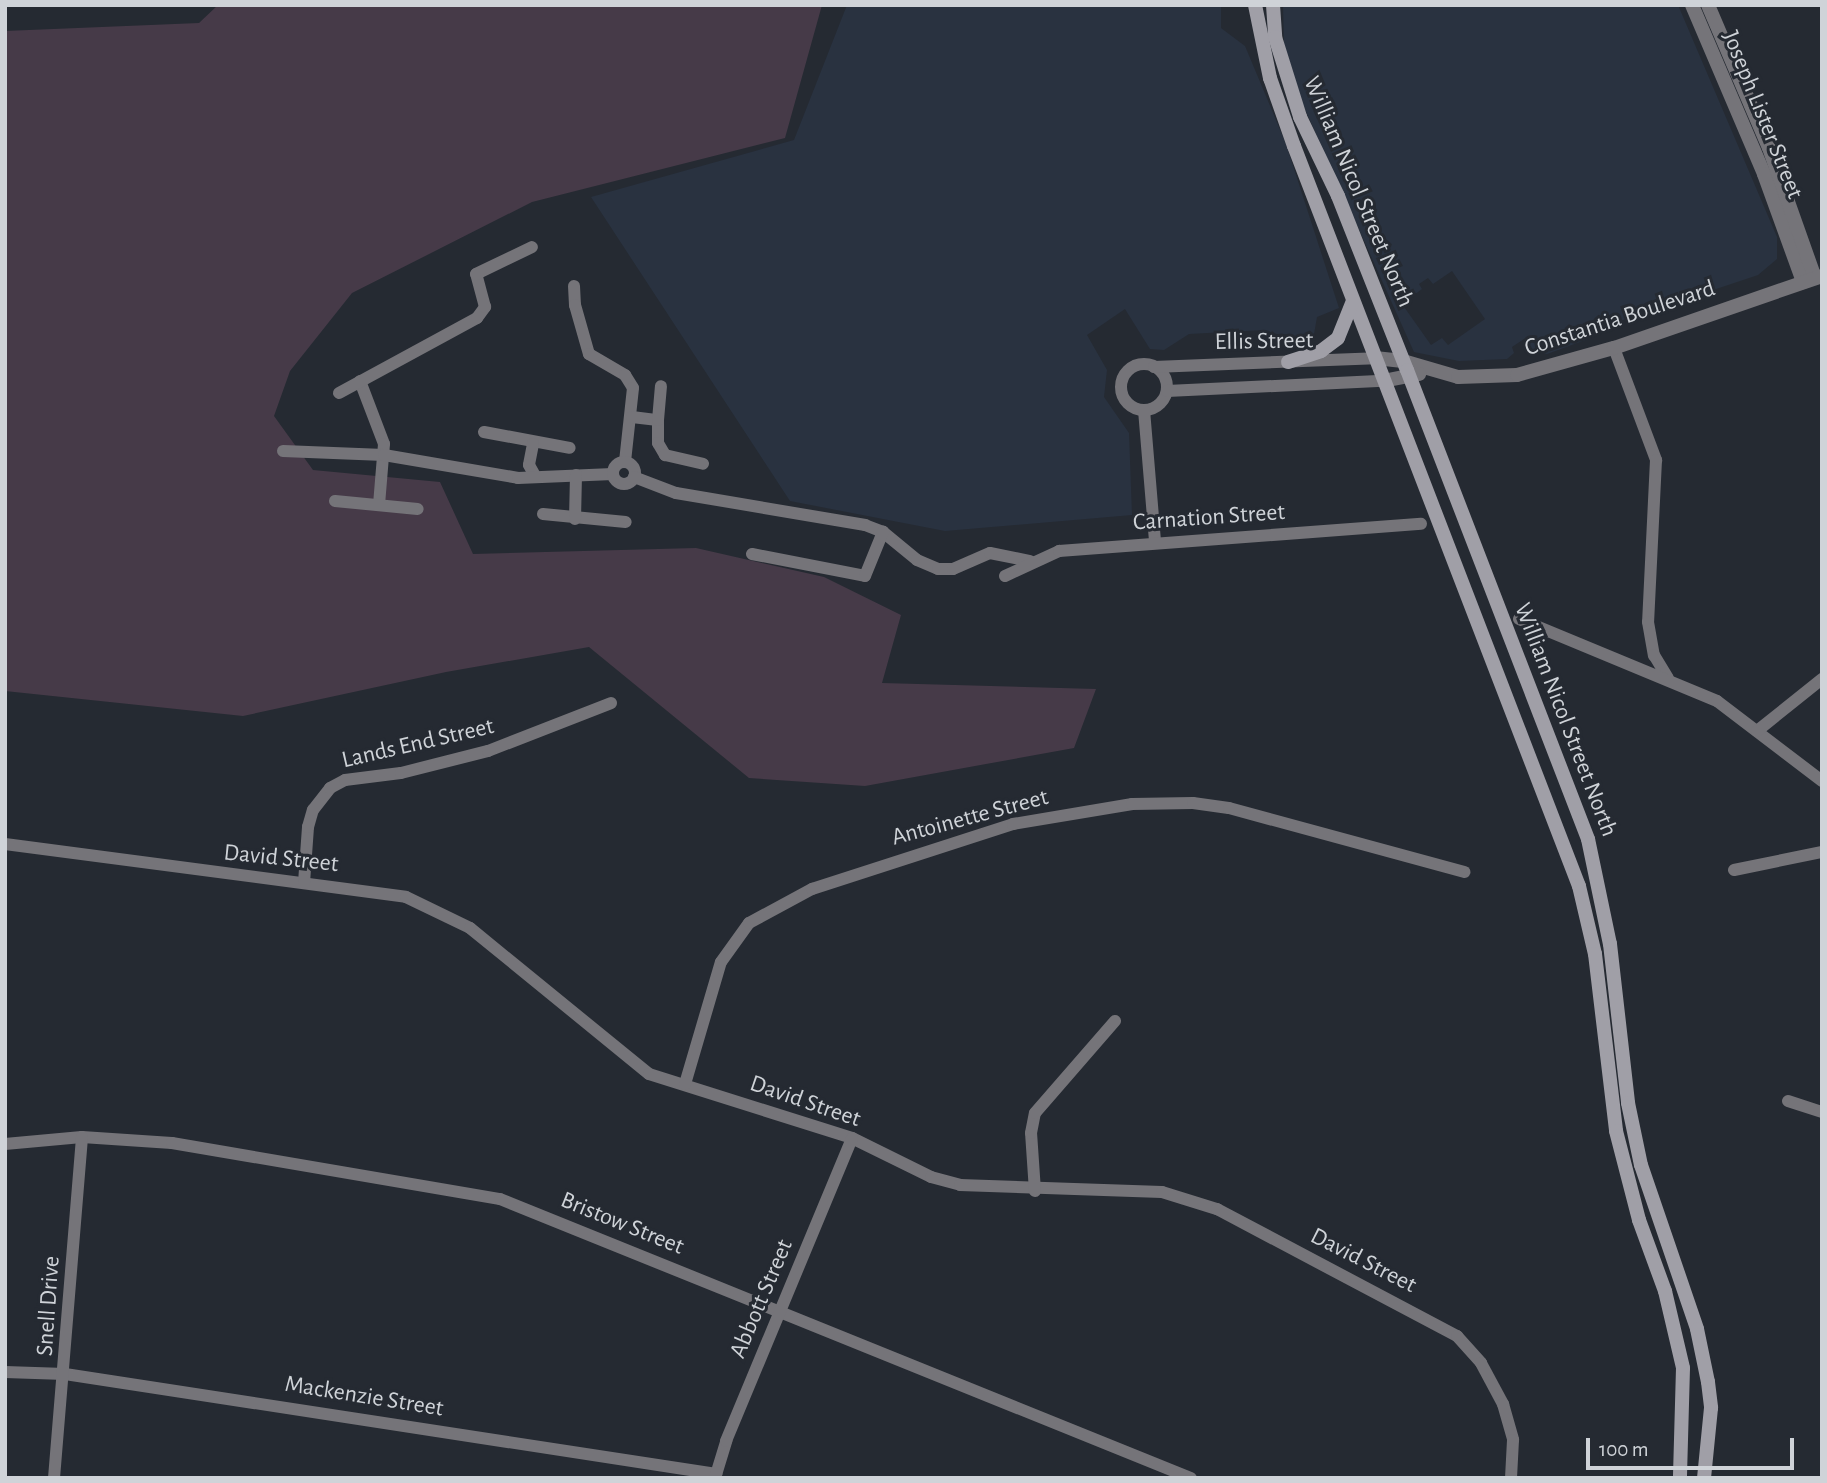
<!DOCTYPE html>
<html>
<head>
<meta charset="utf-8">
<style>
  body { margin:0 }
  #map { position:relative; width:1827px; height:1483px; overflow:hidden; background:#252a32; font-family:"Alegreya Sans",sans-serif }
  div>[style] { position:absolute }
  .built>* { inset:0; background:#293240 }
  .green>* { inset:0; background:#463a48 }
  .minor>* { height:12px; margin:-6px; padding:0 6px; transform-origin:6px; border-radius:6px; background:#757479 }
  .minor>.ring { margin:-6px; padding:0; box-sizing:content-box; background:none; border:12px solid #757479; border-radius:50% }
  .tertiary>* { height:14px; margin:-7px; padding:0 7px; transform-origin:7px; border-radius:7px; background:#757479 }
  .secondary>* { height:14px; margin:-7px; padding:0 7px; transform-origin:7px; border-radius:7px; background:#a09fa7 }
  span { translate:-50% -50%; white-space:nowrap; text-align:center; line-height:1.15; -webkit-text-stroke:6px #252a32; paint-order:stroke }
  .street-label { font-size:24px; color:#cfd3d8 }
  .frame { position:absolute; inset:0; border:7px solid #cfd3d8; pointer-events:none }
  .scale { position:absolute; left:1586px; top:1438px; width:208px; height:32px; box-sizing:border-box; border:4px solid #cfd3d8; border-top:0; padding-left:9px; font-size:21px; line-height:24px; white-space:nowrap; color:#cfd3d8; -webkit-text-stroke:5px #252a32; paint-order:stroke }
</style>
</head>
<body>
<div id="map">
  <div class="built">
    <i style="clip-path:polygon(847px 5px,1221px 5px,1221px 28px,1245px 46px,1286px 144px,1339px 308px,1317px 317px,1313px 340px,1295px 349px,1280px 335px,1264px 330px,1189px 334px,1164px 350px,1150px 349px,1125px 309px,1087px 335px,1107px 370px,1104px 397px,1129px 433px,1132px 515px,945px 531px,790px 501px,591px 197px,794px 140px)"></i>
    <i style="clip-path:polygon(evenodd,1283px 5px,1678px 5px,1777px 237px,1777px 259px,1758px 275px,1617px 322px,1603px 322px,1592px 327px,1591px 338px,1547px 354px,1534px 351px,1524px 339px,1512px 347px,1514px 353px,1507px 359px,1459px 361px,1414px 352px,1303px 105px,1284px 44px,1283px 5px,1452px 271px,1485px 319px,1448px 345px,1442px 338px,1431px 345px,1402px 304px,1422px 289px,1419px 284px,1428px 278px,1433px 284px,1452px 271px)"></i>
  </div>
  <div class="green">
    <i style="clip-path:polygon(218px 5px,822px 5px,785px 138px,532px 202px,352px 293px,290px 371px,274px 416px,313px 470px,440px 482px,473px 554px,696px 548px,824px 577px,901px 615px,882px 683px,1096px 689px,1074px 748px,865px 786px,749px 778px,589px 647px,446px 672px,243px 716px,5px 691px,5px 31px,199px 23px)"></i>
  </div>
  <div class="minor">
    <i style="left:574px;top:286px;width:19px;rotate:87deg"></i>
    <i style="left:575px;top:305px;width:51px;rotate:74.1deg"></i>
    <i style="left:589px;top:354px;width:42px;rotate:30.3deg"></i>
    <i style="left:625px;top:375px;width:15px;rotate:58deg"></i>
    <i style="left:633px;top:388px;width:74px;rotate:96.2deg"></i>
    <i style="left:1614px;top:348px;width:120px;rotate:69.4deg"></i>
    <i style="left:1656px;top:460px;width:162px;rotate:92.8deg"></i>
    <i style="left:1648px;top:622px;width:34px;rotate:80deg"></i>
    <i style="left:1654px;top:655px;width:27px;rotate:59deg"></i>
    <i class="ring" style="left:1121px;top:364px;width:34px;height:34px"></i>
    <i style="left:1154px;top:367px;width:221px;rotate:-2.3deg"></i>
    <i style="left:360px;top:381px;width:67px;rotate:69.1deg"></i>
    <i style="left:384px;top:444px;width:61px;rotate:94.7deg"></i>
    <i style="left:1167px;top:391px;width:216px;rotate:-2.7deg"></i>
    <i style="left:339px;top:393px;width:157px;rotate:-28.5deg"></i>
    <i style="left:477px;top:318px;width:14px;rotate:-54deg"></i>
    <i style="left:485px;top:307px;width:34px;rotate:-105deg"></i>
    <i style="left:476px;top:274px;width:62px;rotate:-25.7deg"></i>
    <i style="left:1144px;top:410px;width:132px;rotate:85.2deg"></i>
    <i style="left:632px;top:417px;width:26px;rotate:7deg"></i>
    <i style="left:658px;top:420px;width:23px;rotate:90deg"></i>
    <i style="left:658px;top:443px;width:14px;rotate:60deg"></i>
    <i style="left:665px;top:455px;width:39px;rotate:13deg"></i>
    <i style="left:658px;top:420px;width:34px;rotate:-85deg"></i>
    <i style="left:484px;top:432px;width:87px;rotate:10.5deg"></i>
    <i style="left:533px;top:444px;width:21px;rotate:101deg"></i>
    <i style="left:529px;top:465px;width:10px;rotate:61deg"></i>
    <i style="left:283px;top:451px;width:101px;rotate:2.3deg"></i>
    <i style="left:384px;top:455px;width:136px;rotate:9.7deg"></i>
    <i style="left:518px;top:478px;width:95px;rotate:-2.4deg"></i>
    <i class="ring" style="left:613px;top:462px;width:10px;height:10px"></i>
    <i style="left:634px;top:477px;width:45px;rotate:20.9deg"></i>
    <i style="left:676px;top:493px;width:192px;rotate:9.6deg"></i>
    <i style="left:865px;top:525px;width:19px;rotate:21deg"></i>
    <i style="left:883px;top:532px;width:44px;rotate:39.5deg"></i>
    <i style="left:917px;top:560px;width:23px;rotate:23deg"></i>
    <i style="left:938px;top:569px;width:15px"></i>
    <i style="left:953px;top:569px;width:40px;rotate:-23.4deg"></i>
    <i style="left:990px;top:553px;width:41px;rotate:11.3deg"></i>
    <i style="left:335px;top:501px;width:83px;rotate:5.5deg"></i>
    <i style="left:543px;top:514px;width:83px;rotate:5.5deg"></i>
    <i style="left:575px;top:519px;width:44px;rotate:-88.7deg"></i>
    <i style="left:752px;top:554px;width:115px;rotate:11deg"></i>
    <i style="left:865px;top:576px;width:48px;rotate:-67.8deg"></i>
    <i style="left:1005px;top:576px;width:60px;rotate:-24.8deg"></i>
    <i style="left:1059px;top:551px;width:363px;rotate:-4.3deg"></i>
    <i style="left:1519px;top:619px;width:214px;rotate:22.5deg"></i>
    <i style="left:1717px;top:701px;width:132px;rotate:37.3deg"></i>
    <i style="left:1757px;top:731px;width:83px;rotate:-38.7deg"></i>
    <i style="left:5px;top:844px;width:404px;rotate:7.5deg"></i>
    <i style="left:406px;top:897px;width:71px;rotate:25.8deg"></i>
    <i style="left:470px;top:928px;width:231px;rotate:39.2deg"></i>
    <i style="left:649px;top:1074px;width:213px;rotate:17.5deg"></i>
    <i style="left:852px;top:1138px;width:88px;rotate:26.3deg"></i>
    <i style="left:931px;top:1177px;width:30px;rotate:15deg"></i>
    <i style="left:960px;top:1185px;width:202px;rotate:2deg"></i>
    <i style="left:1162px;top:1192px;width:58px;rotate:17.2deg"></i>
    <i style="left:1217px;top:1209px;width:272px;rotate:27.9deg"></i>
    <i style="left:1457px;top:1336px;width:36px;rotate:48deg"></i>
    <i style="left:1481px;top:1363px;width:47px;rotate:61.8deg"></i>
    <i style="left:1503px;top:1404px;width:37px;rotate:74deg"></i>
    <i style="left:1513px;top:1440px;width:38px;rotate:93deg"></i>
    <i style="left:1734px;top:870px;width:90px;rotate:-11.6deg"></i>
    <i style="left:304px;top:883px;width:56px;rotate:-85.9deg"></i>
    <i style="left:308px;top:827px;width:18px;rotate:-74deg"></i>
    <i style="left:313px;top:810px;width:28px;rotate:-52deg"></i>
    <i style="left:330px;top:788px;width:17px;rotate:-28deg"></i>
    <i style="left:345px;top:780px;width:56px;rotate:-7.1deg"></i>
    <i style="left:401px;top:773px;width:90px;rotate:-14.2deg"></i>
    <i style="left:488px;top:751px;width:132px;rotate:-21.3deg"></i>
    <i style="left:685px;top:1084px;width:127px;rotate:-73.6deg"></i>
    <i style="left:721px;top:962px;width:48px;rotate:-54.3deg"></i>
    <i style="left:749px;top:923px;width:72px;rotate:-28.4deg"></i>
    <i style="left:812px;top:889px;width:211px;rotate:-17.9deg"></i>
    <i style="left:1013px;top:824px;width:121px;rotate:-9.5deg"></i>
    <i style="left:1132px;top:804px;width:61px;rotate:-0.9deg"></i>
    <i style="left:1193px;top:803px;width:36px;rotate:8deg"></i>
    <i style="left:1229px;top:808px;width:244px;rotate:15.2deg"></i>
    <i style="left:1788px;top:1101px;width:36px;rotate:18deg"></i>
    <i style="left:5px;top:1144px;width:77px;rotate:-5.2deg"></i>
    <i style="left:82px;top:1137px;width:90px;rotate:3.8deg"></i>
    <i style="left:172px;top:1143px;width:333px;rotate:9.7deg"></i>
    <i style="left:500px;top:1199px;width:745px;rotate:21.99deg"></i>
    <i style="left:1035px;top:1191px;width:58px;rotate:-93.9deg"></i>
    <i style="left:1031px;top:1133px;width:20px;rotate:-79deg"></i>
    <i style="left:1035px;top:1113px;width:122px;rotate:-49deg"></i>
    <i style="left:5px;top:1372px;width:60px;rotate:1.9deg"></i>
    <i style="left:65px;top:1374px;width:659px;rotate:8.73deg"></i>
    <i style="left:54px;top:1478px;width:342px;rotate:-85.3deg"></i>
    <i style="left:715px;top:1478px;width:39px;rotate:-73deg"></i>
    <i style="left:726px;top:1441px;width:328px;rotate:-67.4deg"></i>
  </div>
  <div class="tertiary">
    <i style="left:1692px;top:5px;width:184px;rotate:66.9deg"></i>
    <i style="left:1764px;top:174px;width:115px;rotate:70.1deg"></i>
    <i style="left:1708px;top:5px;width:155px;rotate:66.9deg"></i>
    <i style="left:1769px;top:148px;width:138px;rotate:70.5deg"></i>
    <i style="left:1375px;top:358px;width:28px;rotate:6deg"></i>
    <i style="left:1403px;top:361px;width:57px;rotate:16.2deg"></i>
    <i style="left:1458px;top:377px;width:59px;rotate:-1.9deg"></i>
    <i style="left:1517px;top:375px;width:101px;rotate:-15.6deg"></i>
    <i style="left:1614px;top:348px;width:220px;rotate:-19.1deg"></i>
    <i style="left:1383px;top:381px;width:37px;rotate:-11deg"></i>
  </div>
  <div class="secondary">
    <i style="left:1255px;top:5px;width:75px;rotate:78.4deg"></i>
    <i style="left:1270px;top:78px;width:72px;rotate:70.6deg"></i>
    <i style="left:1294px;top:146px;width:793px;rotate:68.94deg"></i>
    <i style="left:1579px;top:886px;width:70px;rotate:76.8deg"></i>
    <i style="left:1595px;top:954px;width:178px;rotate:83.2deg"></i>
    <i style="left:1616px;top:1131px;width:92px;rotate:75.5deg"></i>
    <i style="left:1639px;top:1220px;width:76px;rotate:69.9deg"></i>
    <i style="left:1665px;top:1291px;width:79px;rotate:76.8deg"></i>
    <i style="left:1683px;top:1368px;width:110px;rotate:91.6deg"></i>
    <i style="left:1273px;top:5px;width:32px;rotate:86deg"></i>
    <i style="left:1275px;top:37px;width:84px;rotate:72.6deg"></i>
    <i style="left:1300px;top:117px;width:88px;rotate:64.3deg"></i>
    <i style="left:1338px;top:196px;width:187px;rotate:68.4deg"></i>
    <i style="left:1407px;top:370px;width:503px;rotate:68.9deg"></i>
    <i style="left:1588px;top:839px;width:107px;rotate:78.2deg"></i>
    <i style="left:1610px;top:944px;width:160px;rotate:83.5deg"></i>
    <i style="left:1628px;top:1103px;width:63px;rotate:78.2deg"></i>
    <i style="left:1641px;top:1165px;width:173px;rotate:71.1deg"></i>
    <i style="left:1697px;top:1329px;width:54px;rotate:78.3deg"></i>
    <i style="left:1708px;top:1382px;width:26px;rotate:83deg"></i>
    <i style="left:1711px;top:1408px;width:70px;rotate:95.7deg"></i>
    <i style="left:1288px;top:362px;width:35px;rotate:-18deg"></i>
    <i style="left:1321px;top:351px;width:21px;rotate:-37deg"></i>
    <i style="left:1338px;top:338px;width:40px;rotate:-68deg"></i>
  </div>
  <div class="street-label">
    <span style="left:1762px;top:115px;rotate:68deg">Joseph Lister Street</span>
    <span style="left:1358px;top:192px;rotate:67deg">William Nicol Street North</span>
    <span style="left:1620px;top:319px;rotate:-18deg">Constantia Boulevard</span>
    <span style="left:1264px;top:342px;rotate:-1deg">Ellis Street</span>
    <span style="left:1209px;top:518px;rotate:-4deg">Carnation Street</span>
    <span style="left:1565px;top:720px;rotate:69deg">William Nicol Street North</span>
    <span style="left:418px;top:744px;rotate:-13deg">Lands End Street</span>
    <span style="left:970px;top:818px;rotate:-15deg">Antoinette Street</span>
    <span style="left:281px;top:859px;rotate:6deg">David Street</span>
    <span style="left:805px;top:1102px;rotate:19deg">David Street</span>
    <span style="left:622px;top:1224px;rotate:22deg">Bristow Street</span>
    <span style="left:1363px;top:1261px;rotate:27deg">David Street</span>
    <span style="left:762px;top:1299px;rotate:-67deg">Abbott Street</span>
    <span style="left:49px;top:1306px;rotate:-86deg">Snell Drive</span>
    <span style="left:364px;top:1397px;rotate:9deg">Mackenzie Street</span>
  </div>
  <div class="frame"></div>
  <div class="scale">100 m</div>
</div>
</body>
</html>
